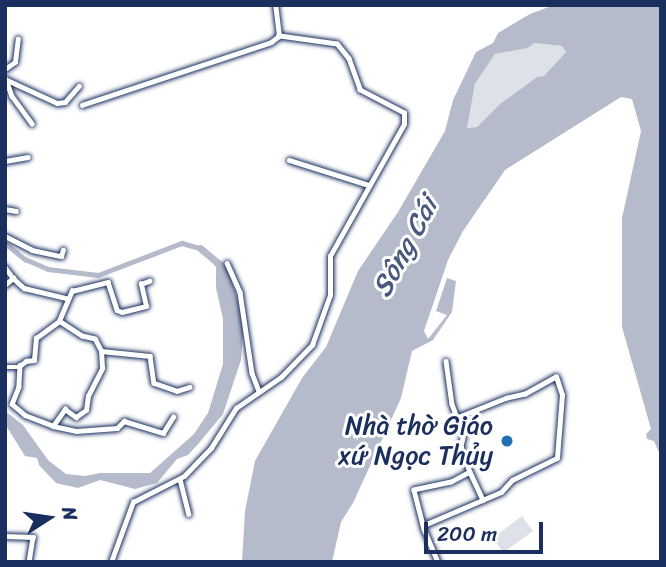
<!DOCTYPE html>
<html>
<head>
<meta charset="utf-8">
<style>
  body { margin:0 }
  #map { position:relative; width:666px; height:567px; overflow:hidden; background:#fff; font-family:Sriracha,sans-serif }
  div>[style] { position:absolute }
  .green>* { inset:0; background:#dee1e7 }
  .water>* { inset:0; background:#b5bbca }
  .canal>* { height:4.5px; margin:-2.25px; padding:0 2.25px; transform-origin:2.25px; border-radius:2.25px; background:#b5bbca }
  .river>* { height:7px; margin:-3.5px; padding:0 3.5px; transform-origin:3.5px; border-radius:3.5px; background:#b5bbca }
  .roads { filter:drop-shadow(0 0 2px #1b2f5e) drop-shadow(0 0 2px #1b2f5e) }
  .minor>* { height:4.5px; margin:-2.25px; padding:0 2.25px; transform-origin:2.25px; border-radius:2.25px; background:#fff }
  .dots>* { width:19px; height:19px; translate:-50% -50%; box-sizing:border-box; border:4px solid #fff; border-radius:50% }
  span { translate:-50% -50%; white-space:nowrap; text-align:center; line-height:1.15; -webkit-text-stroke:6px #fff; paint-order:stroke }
  .poi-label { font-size:26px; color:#1b2f5e }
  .right { translate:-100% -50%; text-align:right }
  .water-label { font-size:28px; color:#49597e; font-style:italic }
  .frame { position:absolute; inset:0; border:7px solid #1b2f5e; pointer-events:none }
  .north { position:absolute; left:14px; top:483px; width:70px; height:70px; -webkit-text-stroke:5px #fff; paint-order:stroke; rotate:78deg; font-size:19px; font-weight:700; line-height:28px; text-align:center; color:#1b2f5e }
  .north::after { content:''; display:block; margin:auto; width:24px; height:32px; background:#1b2f5e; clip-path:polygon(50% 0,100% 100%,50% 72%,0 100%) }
  .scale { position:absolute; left:424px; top:522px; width:119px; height:32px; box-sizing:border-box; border:4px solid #1b2f5e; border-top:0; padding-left:9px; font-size:21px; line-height:24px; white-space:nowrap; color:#1b2f5e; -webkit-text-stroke:5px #fff; paint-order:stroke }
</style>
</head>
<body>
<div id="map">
  <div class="green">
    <i style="clip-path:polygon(534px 43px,562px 46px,566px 52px,544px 77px,537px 77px,500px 104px,477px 127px,467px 128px,475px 84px,495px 54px,528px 48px)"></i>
    <i style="clip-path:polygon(522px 516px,533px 531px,503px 553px,493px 538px)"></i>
  </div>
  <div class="water">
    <i style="clip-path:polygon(evenodd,600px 5px,661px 5px,661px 457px,654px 441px,647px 439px,646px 434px,651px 429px,622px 327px,622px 218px,641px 131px,632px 99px,621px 97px,505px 170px,463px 231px,448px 260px,424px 331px,428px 339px,447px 315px,436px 311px,447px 278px,456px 281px,452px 312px,433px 340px,412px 351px,401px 398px,353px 503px,341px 522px,332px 562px,242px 562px,245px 511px,255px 461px,302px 378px,326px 347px,358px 271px,398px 212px,445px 131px,453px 100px,476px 52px,493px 43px,498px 33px,530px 14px,554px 5px,600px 5px,534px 43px,562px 46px,566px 52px,544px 76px,537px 77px,500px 104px,477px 127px,467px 128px,475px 84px,495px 54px,528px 48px,534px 43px)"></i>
    <i style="clip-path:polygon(200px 248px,226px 264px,239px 304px,243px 333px,241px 360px,223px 414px,199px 443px,188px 455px,177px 459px,157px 483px,135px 489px,100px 480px,78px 488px,56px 483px,39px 465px,37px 458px,25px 456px,5px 424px,5px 411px,23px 425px,48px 460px,66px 474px,85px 476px,100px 473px,150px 473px,194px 434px,208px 413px,223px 364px,223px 319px,216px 288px,216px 267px)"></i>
  </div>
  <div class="canal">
    <i style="left:5px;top:243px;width:26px;rotate:39deg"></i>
    <i style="left:25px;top:259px;width:25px;rotate:23deg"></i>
    <i style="left:48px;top:269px;width:50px;rotate:6.8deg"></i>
    <i style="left:98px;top:275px;width:90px;rotate:-20.9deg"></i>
    <i style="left:182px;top:243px;width:19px;rotate:16deg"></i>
  </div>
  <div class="river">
    <i style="left:200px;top:248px;width:23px;rotate:40deg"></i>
  </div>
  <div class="roads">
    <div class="minor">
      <i style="left:5px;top:69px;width:12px;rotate:-35deg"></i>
      <i style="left:15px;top:62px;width:23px;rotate:-83deg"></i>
      <i style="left:5px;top:79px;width:57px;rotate:24.8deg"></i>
      <i style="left:57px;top:103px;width:8px;rotate:-7deg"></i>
      <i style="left:65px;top:102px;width:21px;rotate:-49deg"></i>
      <i style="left:6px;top:79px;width:18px;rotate:71deg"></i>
      <i style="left:12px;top:96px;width:34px;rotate:54deg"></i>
      <i style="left:82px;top:105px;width:199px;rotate:-18.4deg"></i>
      <i style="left:271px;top:42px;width:10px;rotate:-37deg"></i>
      <i style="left:289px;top:160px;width:84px;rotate:17.4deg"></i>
      <i style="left:5px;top:161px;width:23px;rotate:-10deg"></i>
      <i style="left:5px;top:209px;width:11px;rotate:10deg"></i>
      <i style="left:5px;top:236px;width:30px;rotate:27deg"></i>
      <i style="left:32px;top:250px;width:30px;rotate:12deg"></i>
      <i style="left:61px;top:256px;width:6px;rotate:-72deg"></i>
      <i style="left:227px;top:263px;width:32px;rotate:66deg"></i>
      <i style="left:240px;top:292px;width:82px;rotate:81.6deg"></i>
      <i style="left:252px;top:373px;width:19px;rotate:69deg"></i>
      <i style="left:5px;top:267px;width:14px;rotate:54deg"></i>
      <i style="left:5px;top:285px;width:11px;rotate:-41deg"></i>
      <i style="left:13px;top:278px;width:15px;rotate:42deg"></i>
      <i style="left:24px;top:288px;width:43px;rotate:13.4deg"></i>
      <i style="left:101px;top:351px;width:49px;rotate:5.8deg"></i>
      <i style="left:150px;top:356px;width:27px;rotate:82deg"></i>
      <i style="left:154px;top:383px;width:24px;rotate:19deg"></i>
      <i style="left:177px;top:391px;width:13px;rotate:-18deg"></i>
      <i style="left:446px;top:361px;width:43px;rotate:82.1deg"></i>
      <i style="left:452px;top:404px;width:15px;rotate:70deg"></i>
      <i style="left:20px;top:365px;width:22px;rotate:93deg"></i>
      <i style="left:19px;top:387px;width:18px;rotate:112deg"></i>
      <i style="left:12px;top:404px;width:17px;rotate:40deg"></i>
      <i style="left:25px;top:415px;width:30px;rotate:21deg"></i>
      <i style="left:53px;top:426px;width:21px;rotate:-55deg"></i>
      <i style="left:65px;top:409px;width:14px;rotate:36deg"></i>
      <i style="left:76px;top:417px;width:12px;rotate:-35deg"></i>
      <i style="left:86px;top:410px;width:14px;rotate:-82deg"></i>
      <i style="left:88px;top:396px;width:31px;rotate:-63deg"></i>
      <i style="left:102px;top:368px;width:17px;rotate:-93deg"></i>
      <i style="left:101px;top:351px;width:13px;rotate:-117deg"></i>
      <i style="left:95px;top:339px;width:13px;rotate:-167deg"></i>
      <i style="left:82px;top:336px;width:27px;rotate:-147deg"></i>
      <i style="left:5px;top:367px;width:13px"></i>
      <i style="left:18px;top:367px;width:10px;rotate:-37deg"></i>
      <i style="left:26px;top:361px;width:8px;rotate:-7deg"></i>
      <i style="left:34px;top:360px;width:22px;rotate:-85deg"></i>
      <i style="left:36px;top:338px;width:29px;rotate:-36deg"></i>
      <i style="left:59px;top:321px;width:33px;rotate:-67deg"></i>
      <i style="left:72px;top:291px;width:37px;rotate:-14deg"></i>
      <i style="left:108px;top:282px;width:29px;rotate:72deg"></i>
      <i style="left:117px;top:310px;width:5px;rotate:22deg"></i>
      <i style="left:122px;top:312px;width:25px;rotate:-14deg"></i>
      <i style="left:146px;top:306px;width:23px;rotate:-103deg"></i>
      <i style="left:141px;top:284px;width:9px;rotate:-21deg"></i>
      <i style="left:53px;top:426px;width:24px;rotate:12deg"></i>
      <i style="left:76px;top:431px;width:41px;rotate:-4.2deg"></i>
      <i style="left:117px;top:428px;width:10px;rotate:-45deg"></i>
      <i style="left:124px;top:421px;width:41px;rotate:17.1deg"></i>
      <i style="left:163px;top:433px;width:19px;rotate:-58deg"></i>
      <i style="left:470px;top:472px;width:31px;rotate:65deg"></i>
      <i style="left:180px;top:479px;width:36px;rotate:76deg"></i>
      <i style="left:424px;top:525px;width:84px;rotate:-23.2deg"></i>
      <i style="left:501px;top:492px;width:16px;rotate:-47deg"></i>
      <i style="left:512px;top:480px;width:50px;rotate:-26.1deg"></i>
      <i style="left:557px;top:458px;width:63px;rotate:-85.5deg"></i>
      <i style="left:562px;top:395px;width:19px;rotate:-108deg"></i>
      <i style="left:556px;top:377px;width:35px;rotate:151deg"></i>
      <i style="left:525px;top:394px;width:18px;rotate:167deg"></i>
      <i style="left:507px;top:398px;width:54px;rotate:158.2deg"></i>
      <i style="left:457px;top:418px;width:17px;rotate:66deg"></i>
      <i style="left:464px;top:434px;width:12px;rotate:104deg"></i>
      <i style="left:461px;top:446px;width:28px;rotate:71deg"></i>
      <i style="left:470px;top:472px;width:21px;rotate:152deg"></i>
      <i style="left:451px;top:482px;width:38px;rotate:168deg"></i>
      <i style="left:414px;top:490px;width:40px;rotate:75.6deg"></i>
      <i style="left:424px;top:529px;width:36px;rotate:67deg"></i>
      <i style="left:5px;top:536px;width:28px;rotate:2deg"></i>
      <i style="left:33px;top:537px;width:25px;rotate:99deg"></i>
      <i style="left:111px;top:562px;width:64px;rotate:-69.9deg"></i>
      <i style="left:133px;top:502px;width:57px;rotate:-27deg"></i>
      <i style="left:184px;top:476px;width:39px;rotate:-46deg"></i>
      <i style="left:211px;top:448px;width:47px;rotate:-58deg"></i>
      <i style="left:236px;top:408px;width:55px;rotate:-34.6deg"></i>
      <i style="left:281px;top:377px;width:45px;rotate:-45.9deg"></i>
      <i style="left:312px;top:345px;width:53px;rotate:-70.2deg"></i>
      <i style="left:330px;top:295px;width:39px;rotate:-90deg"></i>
      <i style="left:330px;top:256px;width:151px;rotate:-60.7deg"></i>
      <i style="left:404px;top:124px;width:11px;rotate:-90deg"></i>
      <i style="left:404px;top:113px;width:50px;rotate:-152.4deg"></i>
      <i style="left:360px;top:90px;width:33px;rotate:-110deg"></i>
      <i style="left:349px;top:59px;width:19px;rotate:-129deg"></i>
      <i style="left:337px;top:44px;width:59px;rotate:-172.1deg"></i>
      <i style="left:279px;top:36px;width:31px;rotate:-97deg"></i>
    </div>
  </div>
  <div class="dots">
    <i style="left:507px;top:441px;background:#1f6fb2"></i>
  </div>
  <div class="poi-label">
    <span class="right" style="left:493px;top:441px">Nhà thờ Giáo<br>xứ Ngọc Thủy</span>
  </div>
  <div class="water-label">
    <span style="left:405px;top:247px;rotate:-62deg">Sông Cái</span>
  </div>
  <div class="frame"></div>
  <div class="north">N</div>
  <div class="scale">200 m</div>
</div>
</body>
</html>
